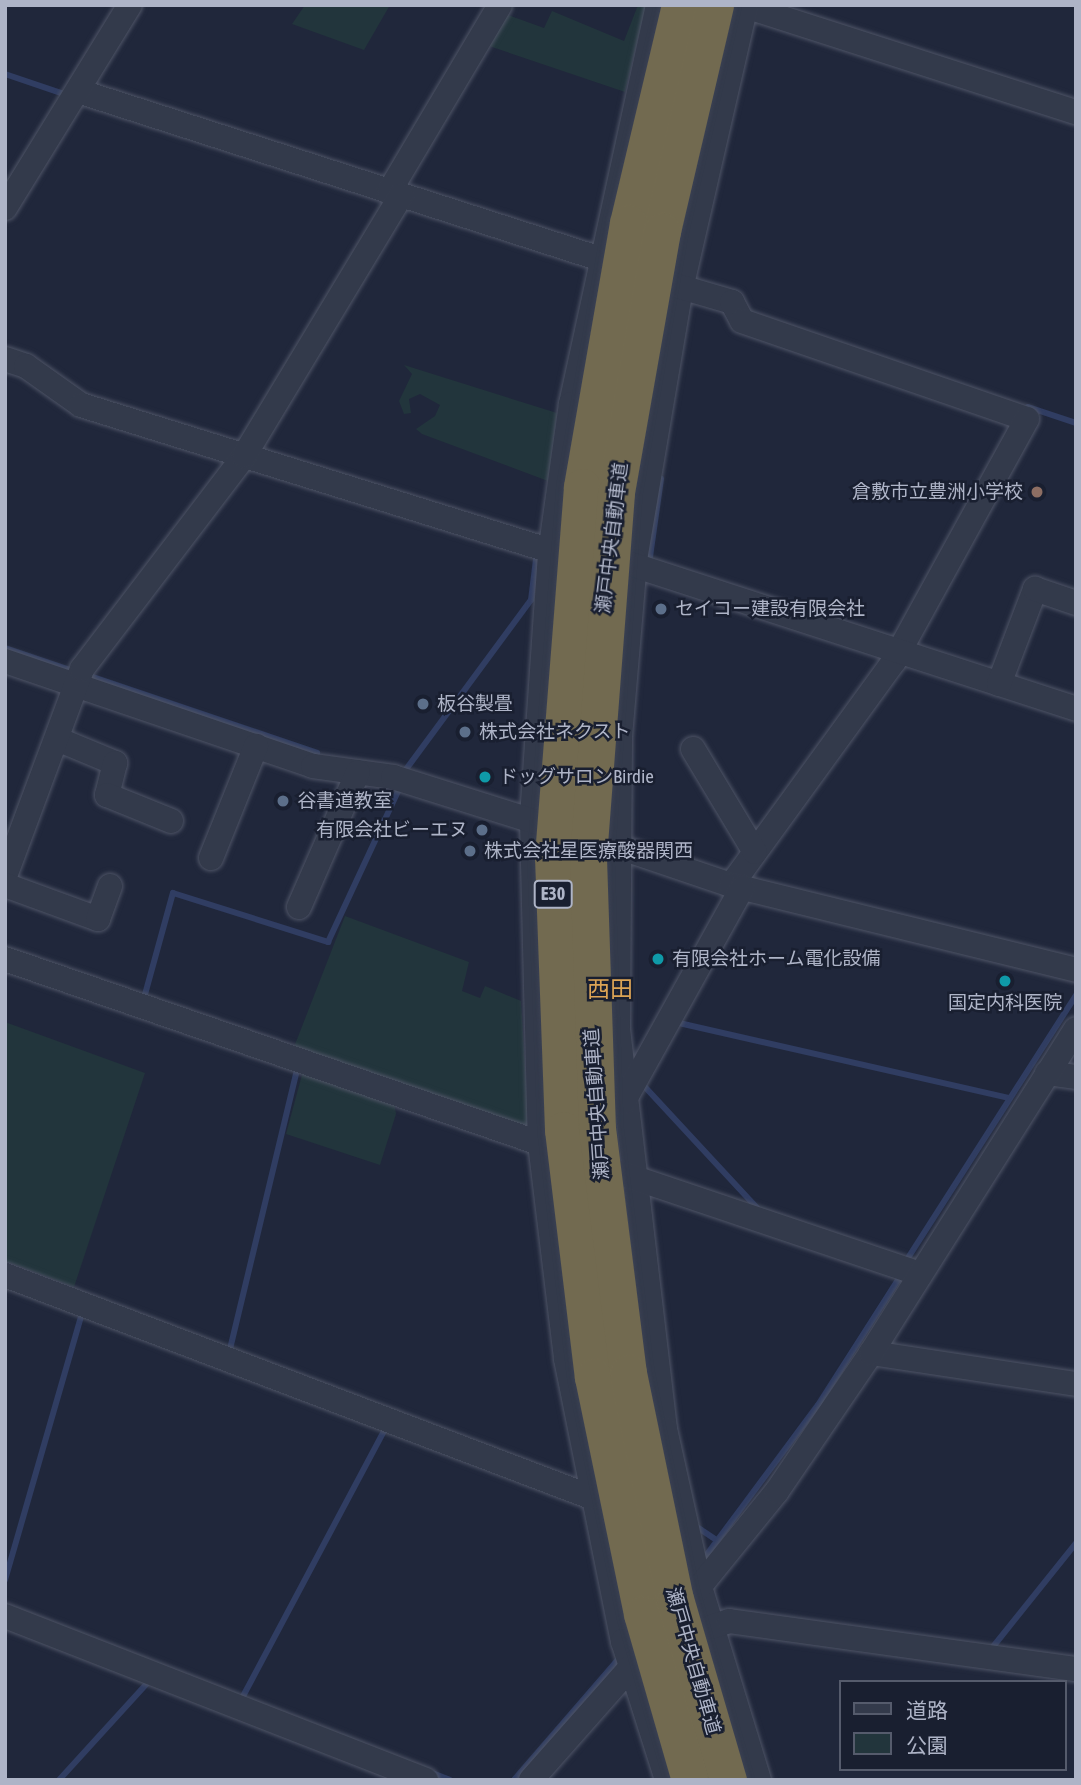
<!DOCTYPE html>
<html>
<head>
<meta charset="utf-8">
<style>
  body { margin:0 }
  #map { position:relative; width:1081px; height:1785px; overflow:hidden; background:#20273b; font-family:"Asap Condensed","Noto Sans JP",sans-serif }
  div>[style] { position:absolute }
  .green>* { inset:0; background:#22353c }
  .stream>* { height:6px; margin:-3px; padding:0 3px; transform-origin:3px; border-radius:3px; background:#303d62 }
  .roads { filter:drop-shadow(0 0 2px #4e5466) drop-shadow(0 0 2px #4e5466) }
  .minor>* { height:24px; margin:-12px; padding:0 12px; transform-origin:12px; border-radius:12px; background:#333a4b }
  .bridges { filter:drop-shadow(0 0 2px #3b4153) drop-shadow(0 0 2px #3b4153) }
  .highway-bridge>* { height:37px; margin:-18.5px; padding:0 18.5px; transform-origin:18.5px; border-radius:18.5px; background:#726a50 }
  .dots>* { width:19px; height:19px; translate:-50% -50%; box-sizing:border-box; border:4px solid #191f30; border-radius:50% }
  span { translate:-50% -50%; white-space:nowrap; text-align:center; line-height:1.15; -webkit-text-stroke:5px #191f30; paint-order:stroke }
  .shield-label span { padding:2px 5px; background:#191f30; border:2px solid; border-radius:5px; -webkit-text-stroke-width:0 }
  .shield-label { font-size:18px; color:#aeb4c7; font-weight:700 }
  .poi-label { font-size:19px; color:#aeb4c7 }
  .right { translate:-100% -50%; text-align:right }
  .left { translate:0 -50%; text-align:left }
  .street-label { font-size:19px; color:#aeb4c7 }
  .quarter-label { font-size:23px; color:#dca455 }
  .frame { position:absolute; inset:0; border:7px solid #aeb4c7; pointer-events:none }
  .legend { position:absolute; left:839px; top:1680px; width:228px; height:91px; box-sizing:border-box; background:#191f30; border:2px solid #555b6c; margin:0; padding:9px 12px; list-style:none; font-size:21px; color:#aeb4c7 }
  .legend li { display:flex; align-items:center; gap:14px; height:35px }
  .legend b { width:35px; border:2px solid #555b6c }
</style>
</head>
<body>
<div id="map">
  <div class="green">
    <i style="clip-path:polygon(305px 5px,390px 5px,364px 50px,292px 24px)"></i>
    <i style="clip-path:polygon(638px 5px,646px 5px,625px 92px,489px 46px,508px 15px,544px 28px,552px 11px,624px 41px)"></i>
    <i style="clip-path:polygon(404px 365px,557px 413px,548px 481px,422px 434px,416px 429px,435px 416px,440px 405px,420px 394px,409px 399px,411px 413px,404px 414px,399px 401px,412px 374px)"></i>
    <i style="clip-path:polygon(345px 916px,469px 962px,462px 991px,480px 998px,485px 986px,521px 1001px,529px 1127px,294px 1047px)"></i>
    <i style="clip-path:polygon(5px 1022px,145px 1073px,74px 1287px,5px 1261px)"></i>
    <i style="clip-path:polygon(303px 1071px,394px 1101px,396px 1114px,380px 1165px,286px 1134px)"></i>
  </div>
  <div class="stream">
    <i style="left:5px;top:74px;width:65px;rotate:18.7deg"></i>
    <i style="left:1028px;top:407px;width:51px;rotate:18.4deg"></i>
    <i style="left:650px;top:557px;width:79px;rotate:-82deg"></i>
    <i style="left:5px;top:648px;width:75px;rotate:18.7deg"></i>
    <i style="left:87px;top:675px;width:243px;rotate:18.7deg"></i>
    <i style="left:407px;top:768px;width:209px;rotate:-53.6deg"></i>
    <i style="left:531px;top:600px;width:41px;rotate:-83deg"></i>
    <i style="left:144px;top:998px;width:109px;rotate:-74.6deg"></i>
    <i style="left:173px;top:893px;width:163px;rotate:17.5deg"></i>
    <i style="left:328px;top:942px;width:171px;rotate:-65.1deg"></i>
    <i style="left:679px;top:1023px;width:339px;rotate:12.8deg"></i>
    <i style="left:645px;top:1087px;width:165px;rotate:47.2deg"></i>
    <i style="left:906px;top:1261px;width:316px;rotate:-57.4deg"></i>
    <i style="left:230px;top:1349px;width:292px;rotate:-76.5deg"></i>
    <i style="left:694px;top:1525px;width:27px;rotate:34deg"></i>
    <i style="left:702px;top:1561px;width:194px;rotate:-53.4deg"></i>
    <i style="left:818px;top:1405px;width:152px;rotate:-57.4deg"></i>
    <i style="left:5px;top:1580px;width:281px;rotate:-73.9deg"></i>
    <i style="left:992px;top:1648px;width:134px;rotate:-51.3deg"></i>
    <i style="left:241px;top:1700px;width:309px;rotate:-62deg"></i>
    <i style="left:432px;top:1773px;width:19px;rotate:21deg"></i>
    <i style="left:59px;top:1780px;width:135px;rotate:-47.7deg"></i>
    <i style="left:514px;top:1780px;width:162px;rotate:-49.2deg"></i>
  </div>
  <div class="roads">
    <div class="minor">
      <i style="left:658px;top:5px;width:408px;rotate:102.3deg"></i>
      <i style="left:571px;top:404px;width:151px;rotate:98deg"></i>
      <i style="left:550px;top:554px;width:268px;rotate:93.9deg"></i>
      <i style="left:532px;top:821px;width:322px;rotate:88.6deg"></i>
      <i style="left:540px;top:1143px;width:218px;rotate:83.1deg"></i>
      <i style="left:566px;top:1359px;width:288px;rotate:78.6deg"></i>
      <i style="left:623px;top:1641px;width:146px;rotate:72.4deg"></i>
      <i style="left:742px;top:5px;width:351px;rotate:17.8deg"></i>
      <i style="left:746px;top:5px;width:290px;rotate:102.9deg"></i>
      <i style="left:681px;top:288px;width:277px;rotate:99.6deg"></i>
      <i style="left:635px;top:561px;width:175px;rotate:94.9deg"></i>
      <i style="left:620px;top:735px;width:294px;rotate:90.4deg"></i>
      <i style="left:618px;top:1029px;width:403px;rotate:83.3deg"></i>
      <i style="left:665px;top:1429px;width:162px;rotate:77.5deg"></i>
      <i style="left:700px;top:1587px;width:202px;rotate:73deg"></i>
      <i style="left:78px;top:91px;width:562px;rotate:17.82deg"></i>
      <i style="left:389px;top:192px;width:217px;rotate:-59.3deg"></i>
      <i style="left:5px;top:208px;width:238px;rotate:-58.4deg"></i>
      <i style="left:667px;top:283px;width:68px;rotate:16.3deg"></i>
      <i style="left:732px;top:302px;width:21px;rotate:62deg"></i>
      <i style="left:742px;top:321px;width:301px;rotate:19deg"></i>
      <i style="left:1027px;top:419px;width:276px;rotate:118.8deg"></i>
      <i style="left:894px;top:661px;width:277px;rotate:126deg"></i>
      <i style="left:5px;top:359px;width:22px;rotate:18deg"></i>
      <i style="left:26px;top:366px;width:67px;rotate:35.3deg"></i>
      <i style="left:81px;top:405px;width:506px;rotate:17.25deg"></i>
      <i style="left:621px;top:561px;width:478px;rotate:18deg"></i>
      <i style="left:5px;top:661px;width:325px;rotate:18.8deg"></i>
      <i style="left:313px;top:766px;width:81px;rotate:7.8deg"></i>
      <i style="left:393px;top:777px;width:159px;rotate:17.5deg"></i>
      <i style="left:999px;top:684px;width:102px;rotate:-69.2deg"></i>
      <i style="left:1035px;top:589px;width:43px;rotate:18.9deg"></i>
      <i style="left:57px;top:739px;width:63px;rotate:22.5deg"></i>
      <i style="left:115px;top:763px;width:33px;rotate:104deg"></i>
      <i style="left:107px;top:795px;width:69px;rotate:22.1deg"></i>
      <i style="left:693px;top:749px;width:120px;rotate:59deg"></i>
      <i style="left:604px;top:842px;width:134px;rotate:18.7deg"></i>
      <i style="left:731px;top:885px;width:355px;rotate:13.8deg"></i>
      <i style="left:211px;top:858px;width:121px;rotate:-68.1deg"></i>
      <i style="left:5px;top:876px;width:221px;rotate:-69.6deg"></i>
      <i style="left:82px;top:669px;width:268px;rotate:-52.7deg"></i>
      <i style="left:244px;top:456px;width:304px;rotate:-58.9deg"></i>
      <i style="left:5px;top:885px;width:99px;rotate:20.1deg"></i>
      <i style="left:98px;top:919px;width:35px;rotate:-70deg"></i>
      <i style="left:299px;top:907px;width:147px;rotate:-66.4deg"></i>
      <i style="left:5px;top:959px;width:581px;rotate:19deg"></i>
      <i style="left:1047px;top:1073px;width:29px;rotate:8deg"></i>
      <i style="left:624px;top:1101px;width:244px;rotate:-61deg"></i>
      <i style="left:617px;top:1172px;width:320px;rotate:18.6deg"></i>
      <i style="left:5px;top:1275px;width:627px;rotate:20.75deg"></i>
      <i style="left:871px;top:1353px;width:207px;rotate:8.6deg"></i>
      <i style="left:692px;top:1596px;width:135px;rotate:-51deg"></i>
      <i style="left:777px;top:1491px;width:167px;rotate:-55.7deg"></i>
      <i style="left:871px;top:1353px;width:383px;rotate:-57.7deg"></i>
      <i style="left:5px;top:1616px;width:452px;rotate:21.3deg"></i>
      <i style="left:711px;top:1627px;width:19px;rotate:-18deg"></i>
      <i style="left:729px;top:1621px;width:350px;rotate:7.9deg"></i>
      <i style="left:531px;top:1780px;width:163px;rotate:-48.5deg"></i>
    </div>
  </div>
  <div class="bridges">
    <div class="highway-bridge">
      <i style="left:680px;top:5px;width:224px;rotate:103.4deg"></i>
      <i style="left:628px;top:223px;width:268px;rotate:99.9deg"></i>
      <i style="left:582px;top:487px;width:371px;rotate:94.5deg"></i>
      <i style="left:553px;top:857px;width:273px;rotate:87.9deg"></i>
      <i style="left:563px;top:1130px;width:249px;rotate:83.1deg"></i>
      <i style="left:593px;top:1377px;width:242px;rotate:78.3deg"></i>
      <i style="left:642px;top:1614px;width:173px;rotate:73.9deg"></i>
      <i style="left:715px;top:5px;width:232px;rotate:103.2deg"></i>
      <i style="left:662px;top:231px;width:266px;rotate:100deg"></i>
      <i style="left:616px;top:493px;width:366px;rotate:94.4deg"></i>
      <i style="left:588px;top:858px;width:270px;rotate:88.1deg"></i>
      <i style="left:597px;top:1128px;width:247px;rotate:82.8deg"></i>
      <i style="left:628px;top:1373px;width:231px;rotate:78.3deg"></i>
      <i style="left:675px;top:1599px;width:189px;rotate:73.7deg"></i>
    </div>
  </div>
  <div class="dots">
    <i style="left:1037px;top:492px;background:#8d6e63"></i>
    <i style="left:661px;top:609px;background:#5c6f8a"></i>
    <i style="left:423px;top:704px;background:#5c6f8a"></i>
    <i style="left:465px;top:732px;background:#5c6f8a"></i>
    <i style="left:485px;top:777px;background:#0f9aa8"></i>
    <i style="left:283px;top:801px;background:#5c6f8a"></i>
    <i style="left:482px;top:830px;background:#5c6f8a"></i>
    <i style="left:470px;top:851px;background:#5c6f8a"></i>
    <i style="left:658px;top:959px;background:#0f9aa8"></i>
    <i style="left:1005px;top:981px;background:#0f9aa8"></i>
  </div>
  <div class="shield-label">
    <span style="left:553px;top:894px">E30</span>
  </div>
  <div class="poi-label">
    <span class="right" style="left:1023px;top:492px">倉敷市立豊洲小学校</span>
    <span class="left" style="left:675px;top:609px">セイコー建設有限会社</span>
    <span class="left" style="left:437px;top:704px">板谷製畳</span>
    <span class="left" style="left:479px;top:732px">株式会社ネクスト</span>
    <span class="left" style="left:499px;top:777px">ドッグサロンBirdie</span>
    <span class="left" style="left:297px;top:801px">谷書道教室</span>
    <span class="right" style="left:468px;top:830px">有限会社ビーエヌ</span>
    <span class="left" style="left:484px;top:851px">株式会社星医療酸器関西</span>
    <span class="left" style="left:672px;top:959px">有限会社ホーム電化設備</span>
    <span style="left:1005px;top:1003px">国定内科医院</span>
  </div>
  <div class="street-label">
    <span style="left:612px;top:538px;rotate:-83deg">瀬戸中央自動車道</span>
    <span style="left:597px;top:1104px;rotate:-94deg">瀬戸中央自動車道</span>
    <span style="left:693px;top:1661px;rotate:74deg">瀬戸中央自動車道</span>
  </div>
  <div class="quarter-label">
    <span style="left:610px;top:989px">西田</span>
  </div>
  <div class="frame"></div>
  <ul class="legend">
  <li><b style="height:9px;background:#333a4b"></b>道路</li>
  <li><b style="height:19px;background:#22353c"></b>公園</li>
  </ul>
</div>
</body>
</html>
